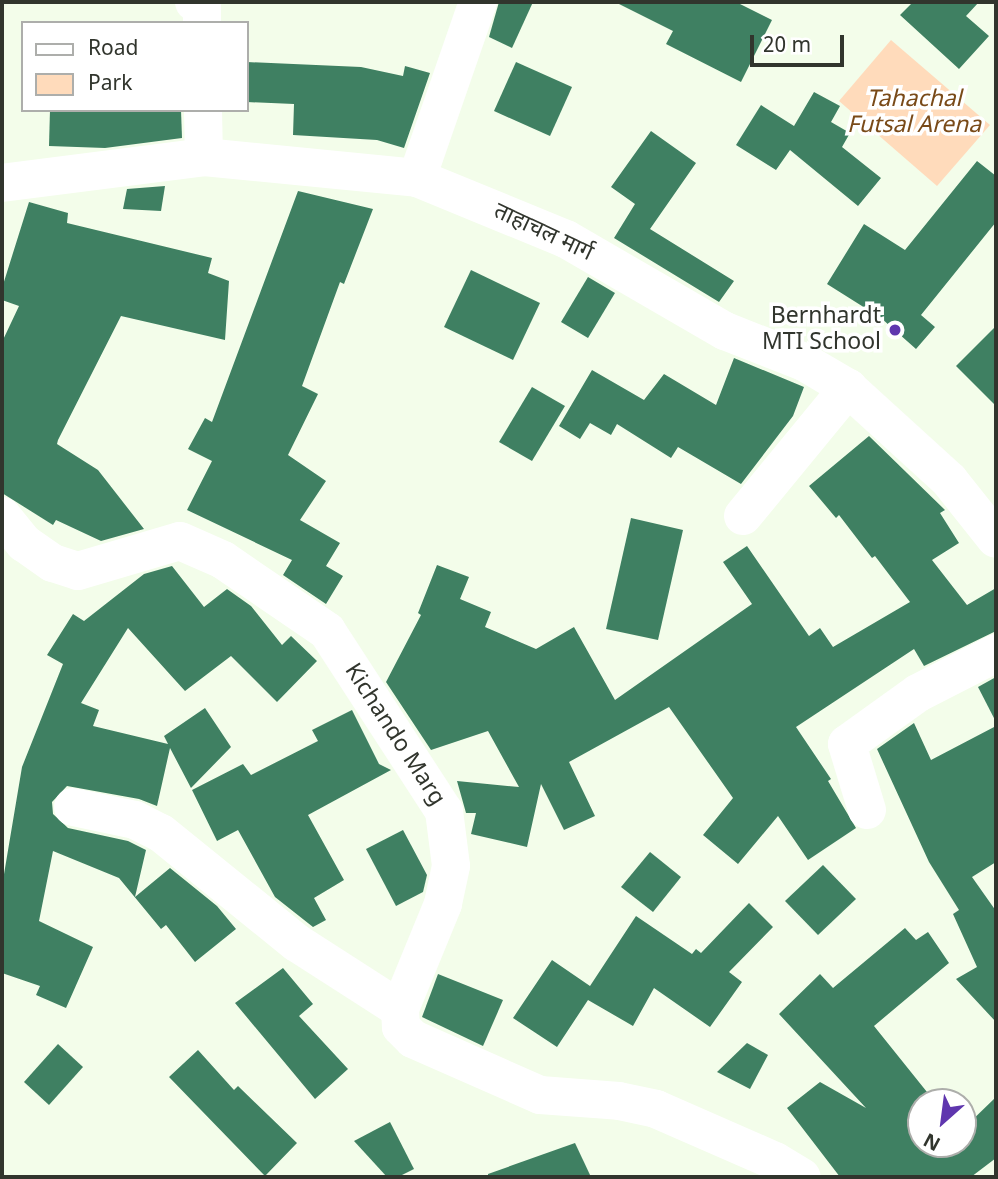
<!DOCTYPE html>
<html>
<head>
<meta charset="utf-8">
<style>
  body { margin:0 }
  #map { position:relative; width:998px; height:1179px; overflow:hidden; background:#f3fdea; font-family:Georgia,"Noto Sans Devanagari",serif }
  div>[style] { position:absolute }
  .green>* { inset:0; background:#ffdbbb }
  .building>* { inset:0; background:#3f8062 }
  .minor>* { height:38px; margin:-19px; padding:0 19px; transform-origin:19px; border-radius:19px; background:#fff }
  .dots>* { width:19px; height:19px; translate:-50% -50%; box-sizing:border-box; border:4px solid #fff; border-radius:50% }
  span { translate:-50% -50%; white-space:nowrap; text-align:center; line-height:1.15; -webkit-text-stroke:7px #fff; paint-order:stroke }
  .park-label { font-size:23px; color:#794a18; font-style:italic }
  .street-label { font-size:23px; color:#31352d }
  .poi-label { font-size:23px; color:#31352d }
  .right { translate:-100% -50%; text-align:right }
  .frame { position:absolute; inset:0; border:4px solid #31352d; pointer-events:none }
  .legend { position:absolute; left:21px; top:21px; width:228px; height:91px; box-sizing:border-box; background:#fff; border:2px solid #adaeab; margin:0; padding:9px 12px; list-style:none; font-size:21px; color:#31352d }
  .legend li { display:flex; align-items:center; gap:14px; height:35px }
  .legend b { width:35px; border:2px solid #adaeab }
  .north { position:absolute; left:907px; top:1088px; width:70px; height:70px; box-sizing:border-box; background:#fff; border:2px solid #adaeab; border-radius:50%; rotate:208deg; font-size:19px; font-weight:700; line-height:28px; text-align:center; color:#31352d }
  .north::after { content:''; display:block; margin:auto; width:24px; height:32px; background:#5f36ae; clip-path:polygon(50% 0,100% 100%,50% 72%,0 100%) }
  .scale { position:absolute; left:750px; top:35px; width:94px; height:32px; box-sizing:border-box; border:4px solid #31352d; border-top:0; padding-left:9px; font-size:21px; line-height:24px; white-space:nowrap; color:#31352d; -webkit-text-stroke:5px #fff; paint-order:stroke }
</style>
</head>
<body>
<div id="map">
  <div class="green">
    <i style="clip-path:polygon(891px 40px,990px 125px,937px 186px,839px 101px)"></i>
  </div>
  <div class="building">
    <i style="clip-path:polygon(499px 2px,533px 2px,512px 48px,489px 37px)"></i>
    <i style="clip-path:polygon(615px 2px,736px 2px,772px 20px,741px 82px,666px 44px,673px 31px)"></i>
    <i style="clip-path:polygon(913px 2px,979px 2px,966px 16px,989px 36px,959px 69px,900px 15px)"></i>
    <i style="clip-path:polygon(247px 62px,361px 67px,403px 76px,405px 66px,430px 73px,404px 148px,377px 140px,293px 135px,294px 104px,247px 102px)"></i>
    <i style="clip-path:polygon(516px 62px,572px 87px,550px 136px,494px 111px)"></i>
    <i style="clip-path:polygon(814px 92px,840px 106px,831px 122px,850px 133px,842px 147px,881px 178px,858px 206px,790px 150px,776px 170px,736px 145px,761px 105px,794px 126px)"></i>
    <i style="clip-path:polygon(50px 110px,181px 110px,182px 138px,105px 148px,49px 146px)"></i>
    <i style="clip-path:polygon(651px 131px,696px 163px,650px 229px,734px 281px,719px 302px,614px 238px,635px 204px,611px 187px)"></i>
    <i style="clip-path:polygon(977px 161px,996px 176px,996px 222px,921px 315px,935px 327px,916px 349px,881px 318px,827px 284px,864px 224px,905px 250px)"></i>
    <i style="clip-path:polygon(165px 186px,161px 211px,123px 209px,127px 189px)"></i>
    <i style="clip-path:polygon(298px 191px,373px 209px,344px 284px,340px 282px,302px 386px,318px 394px,288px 455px,326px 481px,300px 520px,340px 543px,326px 566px,343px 576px,326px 604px,283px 575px,292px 560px,187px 510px,212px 461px,188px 449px,205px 418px,212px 422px)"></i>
    <i style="clip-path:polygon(29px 202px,68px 213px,67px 223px,212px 258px,208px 273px,229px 281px,225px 340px,121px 316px,58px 440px,57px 444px,98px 470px,144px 529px,101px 541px,56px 520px,53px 525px,2px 493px,2px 342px,19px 306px,2px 300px,2px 288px)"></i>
    <i style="clip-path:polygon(471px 270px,540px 303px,513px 360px,444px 327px)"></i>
    <i style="clip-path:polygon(588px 277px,615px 293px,588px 338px,561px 322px)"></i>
    <i style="clip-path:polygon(996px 326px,996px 406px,956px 366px)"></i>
    <i style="clip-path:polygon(734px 358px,804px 387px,793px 416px,741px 484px,678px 447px,671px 458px,617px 424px,611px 435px,590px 423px,580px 439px,559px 426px,592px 370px,644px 400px,664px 374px,716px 405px)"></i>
    <i style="clip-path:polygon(532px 387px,565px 406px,532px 461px,499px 442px)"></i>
    <i style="clip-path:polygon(869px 436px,945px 510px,940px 513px,959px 543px,932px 560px,967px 605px,996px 588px,996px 631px,924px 666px,914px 649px,796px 727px,831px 779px,828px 781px,856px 828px,808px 860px,778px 816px,738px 864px,703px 835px,733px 798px,669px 707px,569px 762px,595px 816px,564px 830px,541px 784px,527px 847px,471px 834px,476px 813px,466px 813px,457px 781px,519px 787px,488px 731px,431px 750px,386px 682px,421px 615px,418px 613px,437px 565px,469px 577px,460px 599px,491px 612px,485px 627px,536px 649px,574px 627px,615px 700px,752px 604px,723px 562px,747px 546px,809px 636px,820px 628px,833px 647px,910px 602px,875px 556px,872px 558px,839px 515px,836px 518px,809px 486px)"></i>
    <i style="clip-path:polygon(631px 518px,683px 530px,658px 640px,606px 629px)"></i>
    <i style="clip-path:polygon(172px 566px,204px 607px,227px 589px,251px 606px,282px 645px,291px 636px,317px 661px,277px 702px,231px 656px,185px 691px,128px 628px,81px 703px,99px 710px,93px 726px,168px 744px,164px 736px,205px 708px,231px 747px,191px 788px,170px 748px,157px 806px,139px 799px,67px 786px,52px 802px,53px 814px,68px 828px,128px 841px,146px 850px,135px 897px,170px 868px,217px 906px,236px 929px,195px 962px,166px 925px,161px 929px,119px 878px,53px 851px,39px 921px,93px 947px,66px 1008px,36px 995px,40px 986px,2px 973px,2px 886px,22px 767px,63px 664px,47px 655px,73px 614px,84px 621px,144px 574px)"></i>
    <i style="clip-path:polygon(996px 677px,996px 722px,978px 687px)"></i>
    <i style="clip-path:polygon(352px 710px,379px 764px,391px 770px,308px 815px,344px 880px,314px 898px,326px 920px,313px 927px,275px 897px,238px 830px,217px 841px,192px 790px,243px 764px,251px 775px,318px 741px,312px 730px)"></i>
    <i style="clip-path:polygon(914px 723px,931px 760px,996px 726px,996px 862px,972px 877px,996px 911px,996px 1022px,956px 979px,977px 967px,953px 914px,959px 910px,929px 862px,877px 749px)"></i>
    <i style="clip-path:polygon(403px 830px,427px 875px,423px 892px,396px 906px,366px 849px)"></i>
    <i style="clip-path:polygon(650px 852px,681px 877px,653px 912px,621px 887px)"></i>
    <i style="clip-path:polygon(823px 865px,856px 899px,818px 935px,785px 901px)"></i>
    <i style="clip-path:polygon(749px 903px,773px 927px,729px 972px,742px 982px,710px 1027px,654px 988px,633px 1026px,588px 1000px,557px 1047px,513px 1018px,552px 960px,590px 986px,636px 916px,692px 954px,696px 949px,701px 953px)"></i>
    <i style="clip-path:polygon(905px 928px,916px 940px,928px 932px,949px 963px,874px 1026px,935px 1102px,921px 1102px,921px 1144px,963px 1144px,963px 1129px,996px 1097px,996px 1158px,971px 1177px,840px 1177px,787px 1108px,820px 1082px,866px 1108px,779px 1014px,820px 974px,833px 988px)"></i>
    <i style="clip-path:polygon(283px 968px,313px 1004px,299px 1016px,348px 1069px,315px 1099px,235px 1003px)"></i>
    <i style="clip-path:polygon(438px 974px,503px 1000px,483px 1046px,422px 1017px)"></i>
    <i style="clip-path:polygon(747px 1043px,768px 1055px,750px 1089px,717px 1072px)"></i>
    <i style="clip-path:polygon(58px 1044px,83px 1067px,49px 1105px,24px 1082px)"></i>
    <i style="clip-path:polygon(198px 1050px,234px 1090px,238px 1086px,297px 1143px,265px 1176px,169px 1077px)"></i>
    <i style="clip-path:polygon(390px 1122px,414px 1169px,398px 1177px,387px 1177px,354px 1141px)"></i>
    <i style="clip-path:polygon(575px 1143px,591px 1177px,488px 1177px,488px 1174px)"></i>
  </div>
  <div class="minor">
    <i style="left:194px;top:2px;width:10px;rotate:37deg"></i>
    <i style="left:202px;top:8px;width:15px;rotate:90deg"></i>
    <i style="left:203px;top:110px;width:47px;rotate:88.8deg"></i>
    <i style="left:417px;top:178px;width:186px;rotate:-70.9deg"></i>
    <i style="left:2px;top:183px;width:204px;rotate:-7.3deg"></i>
    <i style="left:204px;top:157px;width:214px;rotate:5.6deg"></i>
    <i style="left:417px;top:178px;width:161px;rotate:22.3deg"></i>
    <i style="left:566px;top:239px;width:184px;rotate:30.1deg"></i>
    <i style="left:725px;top:331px;width:85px;rotate:21.4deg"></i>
    <i style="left:804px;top:362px;width:51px;rotate:30.6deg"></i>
    <i style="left:848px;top:388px;width:137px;rotate:42.3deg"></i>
    <i style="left:949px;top:480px;width:75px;rotate:51.5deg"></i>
    <i style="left:2px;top:516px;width:35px;rotate:51deg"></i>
    <i style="left:24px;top:543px;width:35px;rotate:35deg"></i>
    <i style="left:53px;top:563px;width:26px;rotate:18deg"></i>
    <i style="left:78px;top:571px;width:106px;rotate:-16.4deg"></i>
    <i style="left:180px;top:541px;width:47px;rotate:23.8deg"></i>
    <i style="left:223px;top:560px;width:126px;rotate:34.3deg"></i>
    <i style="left:327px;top:631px;width:215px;rotate:57deg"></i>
    <i style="left:444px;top:811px;width:55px;rotate:82.7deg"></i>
    <i style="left:451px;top:866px;width:39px;rotate:102deg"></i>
    <i style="left:443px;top:904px;width:113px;rotate:112.3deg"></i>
    <i style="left:400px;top:1009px;width:18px;rotate:87deg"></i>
    <i style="left:401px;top:1027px;width:17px;rotate:45deg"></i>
    <i style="left:413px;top:1039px;width:139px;rotate:23.8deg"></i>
    <i style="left:540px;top:1095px;width:79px;rotate:4.3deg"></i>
    <i style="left:619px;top:1101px;width:38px;rotate:12deg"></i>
    <i style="left:656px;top:1109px;width:130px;rotate:23.6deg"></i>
    <i style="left:775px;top:1161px;width:31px;rotate:31deg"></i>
    <i style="left:743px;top:516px;width:166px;rotate:-50.6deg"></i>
    <i style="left:73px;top:807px;width:63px;rotate:11.8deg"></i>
    <i style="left:135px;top:820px;width:29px;rotate:27deg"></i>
    <i style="left:161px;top:833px;width:175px;rotate:39deg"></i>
    <i style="left:297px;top:943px;width:122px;rotate:32.7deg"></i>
    <i style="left:867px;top:810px;width:69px;rotate:-106.9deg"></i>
    <i style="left:847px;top:744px;width:87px;rotate:-35.7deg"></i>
    <i style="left:918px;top:693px;width:88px;rotate:-27.1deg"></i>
  </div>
  <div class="dots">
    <i style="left:895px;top:330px;background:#5f36ae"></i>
  </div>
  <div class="park-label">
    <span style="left:914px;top:113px">Tahachal<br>Futsal Arena</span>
  </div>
  <div class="street-label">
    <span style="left:543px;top:233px;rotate:25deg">ताहाचल मार्ग</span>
    <span style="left:394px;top:735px;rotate:57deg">Kichando Marg</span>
  </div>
  <div class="poi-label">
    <span class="right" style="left:881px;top:330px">Bernhardt<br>MTI School</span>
  </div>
  <div class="frame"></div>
  <ul class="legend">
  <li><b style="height:9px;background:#fff"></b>Road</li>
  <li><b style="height:19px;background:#ffdbbb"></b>Park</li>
  </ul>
  <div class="north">N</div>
  <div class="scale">20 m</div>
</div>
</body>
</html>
